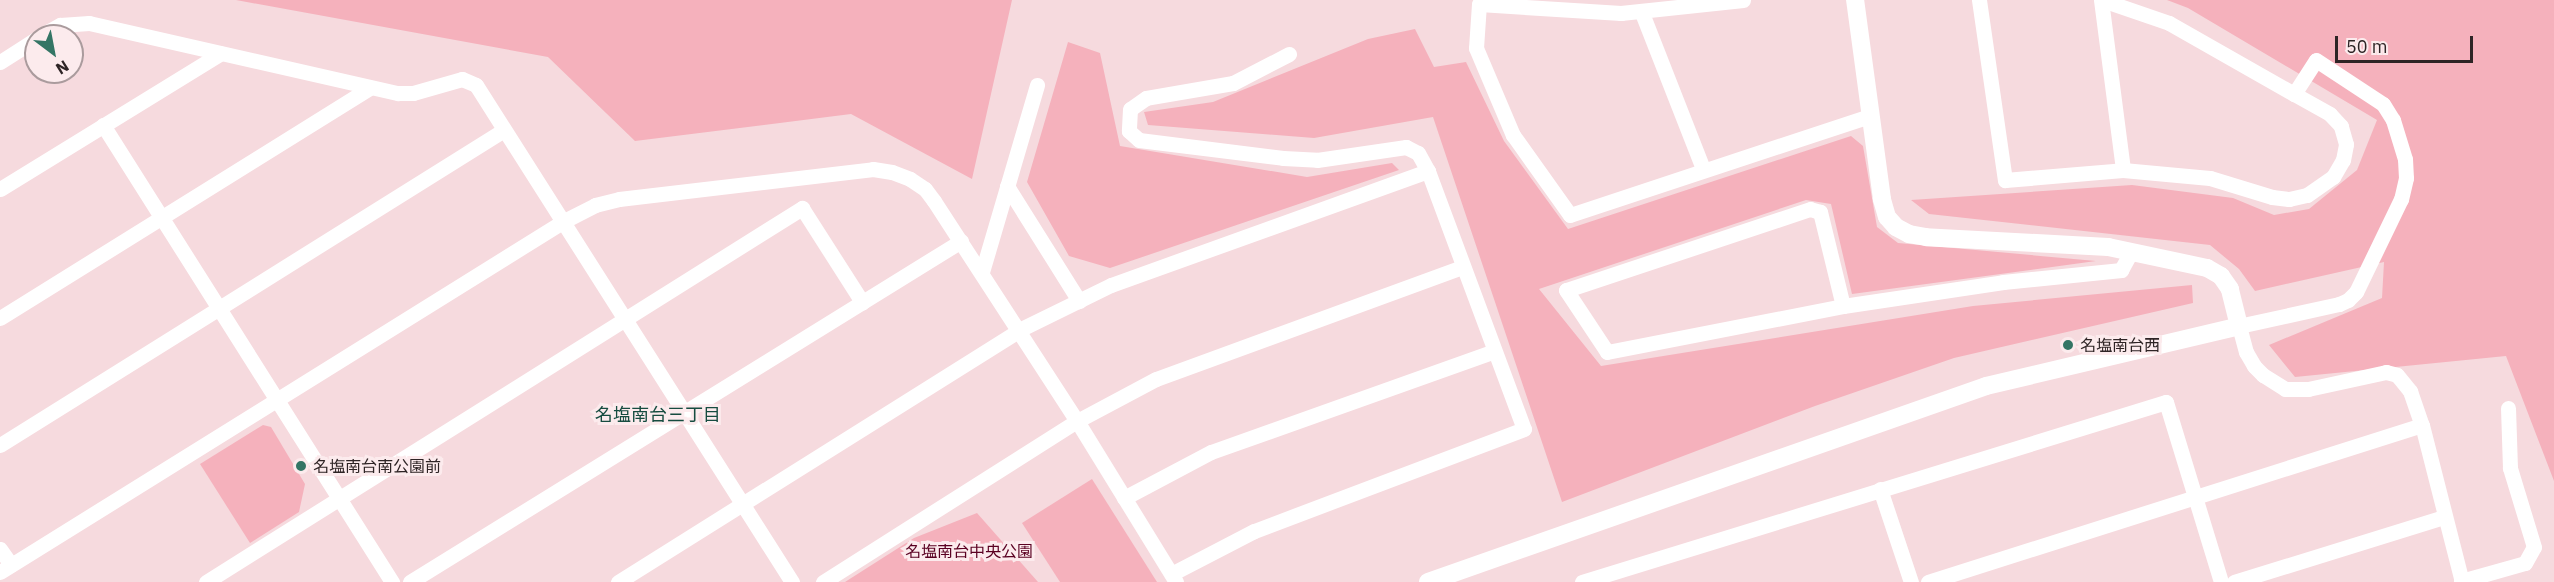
<!DOCTYPE html>
<html>
<head>
<meta charset="utf-8">
<style>
  body { margin:0 }
  #map { position:relative; width:2554px; height:582px; overflow:hidden; background:#f6dade; font-family:"IBM Plex Sans","Noto Sans JP",sans-serif }
  div>[style] { position:absolute }
  .green>* { inset:0; background:#f5b1bc }
  .minor>* { height:15px; margin:-7.5px; padding:0 7.5px; transform-origin:7.5px; border-radius:7.5px; background:#fff }
  .tertiary>* { height:18px; margin:-9px; padding:0 9px; transform-origin:9px; border-radius:9px; background:#fff }
  .dots>* { width:16px; height:16px; translate:-50% -50%; box-sizing:border-box; border:3px solid #fcebed; border-radius:50% }
  span { translate:-50% -50%; white-space:nowrap; text-align:center; line-height:1.15; -webkit-text-stroke:6px #fcebed; paint-order:stroke }
  .poi-label { font-size:16px; color:#2e2425 }
  .left { translate:0 -50%; text-align:left }
  .park-label { font-size:16px; color:#5a0122 }
  .neighbourhood-label { font-size:18px; color:#164c40 }
  .north { position:absolute; left:24px; top:24px; width:60px; height:60px; box-sizing:border-box; background:#fcebed; border:2px solid #aa9b9d; border-radius:50%; rotate:148deg; font-size:16px; font-weight:700; line-height:24px; text-align:center; color:#2e2425 }
  .north::after { content:''; display:block; margin:auto; width:21px; height:27px; background:#347565; clip-path:polygon(50% 0,100% 100%,50% 72%,0 100%) }
  .scale { position:absolute; left:2335px; top:36px; width:138px; height:27px; box-sizing:border-box; border:3px solid #2e2425; border-top:0; padding-left:8px; font-size:18px; line-height:21px; white-space:nowrap; color:#2e2425; -webkit-text-stroke:4px #fcebed; paint-order:stroke }
</style>
</head>
<body>
<div id="map">
  <div class="green">
    <i style="clip-path:polygon(236px 0,1012px 0,972px 179px,851px 114px,635px 141px,548px 57px)"></i>
    <i style="clip-path:polygon(2167px 0,2554px 0,2554px 481px,2506px 356px,2295px 377px,2269px 345px,2382px 298px,2384px 262px,2255px 291px,2239px 269px,2210px 245px,1929px 214px,1911px 200px,2132px 185px,2233px 198px,2274px 215px,2309px 209px,2357px 170px,2377px 120px,2188px 8px)"></i>
    <i style="clip-path:polygon(1415px 29px,1434px 67px,1466px 62px,1504px 141px,1568px 229px,1851px 136px,1863px 146px,1877px 227px,1898px 243px,2096px 261px,1852px 294px,1831px 204px,1806px 200px,1539px 289px,1601px 366px,1973px 306px,2192px 285px,2193px 303px,1954px 358px,1815px 406px,1562px 502px,1433px 117px,1314px 138px,1148px 125px,1144px 112px,1213px 102px,1368px 39px)"></i>
    <i style="clip-path:polygon(1068px 42px,1100px 53px,1120px 146px,1307px 177px,1392px 163px,1399px 170px,1110px 268px,1069px 256px,1027px 182px)"></i>
    <i style="clip-path:polygon(263px 425px,271px 427px,305px 484px,299px 512px,250px 543px,200px 464px)"></i>
    <i style="clip-path:polygon(1092px 479px,1157px 582px,1060px 582px,1022px 523px)"></i>
    <i style="clip-path:polygon(977px 513px,1038px 582px,845px 582px,914px 538px)"></i>
  </div>
  <div class="minor">
    <i style="left:1743px;top:0;width:123px;rotate:173.9deg"></i>
    <i style="left:1621px;top:13px;width:142px;rotate:-176.4deg"></i>
    <i style="left:1479px;top:4px;width:44px;rotate:93.9deg"></i>
    <i style="left:1476px;top:48px;width:95px;rotate:67deg"></i>
    <i style="left:1513px;top:135px;width:98px;rotate:54.5deg"></i>
    <i style="left:1570px;top:215px;width:316px;rotate:-18.3deg"></i>
    <i style="left:1979px;top:0;width:182px;rotate:81.8deg"></i>
    <i style="left:2005px;top:180px;width:118px;rotate:-4.8deg"></i>
    <i style="left:2123px;top:170px;width:87px;rotate:5.3deg"></i>
    <i style="left:2210px;top:178px;width:65px;rotate:17deg"></i>
    <i style="left:2272px;top:197px;width:17px;rotate:7deg"></i>
    <i style="left:2289px;top:199px;width:18px;rotate:-13deg"></i>
    <i style="left:2307px;top:195px;width:32px;rotate:-35deg"></i>
    <i style="left:2333px;top:177px;width:20px;rotate:-60deg"></i>
    <i style="left:2343px;top:160px;width:16px;rotate:-79deg"></i>
    <i style="left:2346px;top:144px;width:19px;rotate:-106deg"></i>
    <i style="left:2341px;top:126px;width:16px;rotate:-133deg"></i>
    <i style="left:2330px;top:114px;width:41px;rotate:-150.9deg"></i>
    <i style="left:2101px;top:0;width:171px;rotate:82.6deg"></i>
    <i style="left:2102px;top:0;width:71px;rotate:18.9deg"></i>
    <i style="left:2169px;top:23px;width:144px;rotate:29.6deg"></i>
    <i style="left:2294px;top:94px;width:40px;rotate:-57.1deg"></i>
    <i style="left:2316px;top:60px;width:80px;rotate:33.3deg"></i>
    <i style="left:2383px;top:104px;width:19px;rotate:58deg"></i>
    <i style="left:2393px;top:120px;width:41px;rotate:72.9deg"></i>
    <i style="left:2405px;top:159px;width:19px;rotate:87deg"></i>
    <i style="left:2406px;top:178px;width:22px;rotate:103deg"></i>
    <i style="left:2401px;top:199px;width:103px;rotate:115.8deg"></i>
    <i style="left:2356px;top:292px;width:11px;rotate:135deg"></i>
    <i style="left:2348px;top:300px;width:10px;rotate:156deg"></i>
    <i style="left:2339px;top:304px;width:102px;rotate:167.6deg"></i>
    <i style="left:2239px;top:326px;width:27px;rotate:75deg"></i>
    <i style="left:2246px;top:352px;width:16px;rotate:60deg"></i>
    <i style="left:2254px;top:366px;width:13px;rotate:45deg"></i>
    <i style="left:2263px;top:375px;width:26px;rotate:32deg"></i>
    <i style="left:2285px;top:389px;width:23px"></i>
    <i style="left:2308px;top:389px;width:80px;rotate:-12.3deg"></i>
    <i style="left:2386px;top:372px;width:11px;rotate:15deg"></i>
    <i style="left:2397px;top:375px;width:21px;rotate:51deg"></i>
    <i style="left:2410px;top:391px;width:36px;rotate:71deg"></i>
    <i style="left:2422px;top:425px;width:162px;rotate:75.7deg"></i>
    <i style="left:1642px;top:13px;width:168px;rotate:68.6deg"></i>
    <i style="left:40px;top:36px;width:23px;rotate:-29deg"></i>
    <i style="left:60px;top:25px;width:29px;rotate:-4deg"></i>
    <i style="left:89px;top:23px;width:317px;rotate:12.8deg"></i>
    <i style="left:398px;top:93px;width:15px"></i>
    <i style="left:413px;top:93px;width:51px;rotate:-15.9deg"></i>
    <i style="left:462px;top:79px;width:15px;rotate:23deg"></i>
    <i style="left:476px;top:85px;width:589px;rotate:57.55deg"></i>
    <i style="left:1289px;top:54px;width:63px;rotate:152.6deg"></i>
    <i style="left:1233px;top:83px;width:88px;rotate:170.2deg"></i>
    <i style="left:1146px;top:98px;width:19px;rotate:145deg"></i>
    <i style="left:1130px;top:109px;width:22px;rotate:93deg"></i>
    <i style="left:1129px;top:131px;width:13px;rotate:42deg"></i>
    <i style="left:1139px;top:140px;width:145px;rotate:7.1deg"></i>
    <i style="left:1283px;top:158px;width:34px;rotate:3deg"></i>
    <i style="left:1317px;top:160px;width:90px;rotate:-8.3deg"></i>
    <i style="left:1406px;top:147px;width:13px;rotate:27deg"></i>
    <i style="left:1418px;top:153px;width:21px;rotate:61deg"></i>
    <i style="left:0;top:62px;width:43px;rotate:-32.6deg"></i>
    <i style="left:103px;top:125px;width:541px;rotate:57.69deg"></i>
    <i style="left:1007px;top:186px;width:136px;rotate:57.9deg"></i>
    <i style="left:0;top:189px;width:259px;rotate:-31.6deg"></i>
    <i style="left:982px;top:272px;width:195px;rotate:-73.6deg"></i>
    <i style="left:1843px;top:306px;width:97px;rotate:-103.7deg"></i>
    <i style="left:1820px;top:212px;width:10px;rotate:-163deg"></i>
    <i style="left:1810px;top:209px;width:257px;rotate:161.6deg"></i>
    <i style="left:1566px;top:290px;width:74px;rotate:56.5deg"></i>
    <i style="left:1607px;top:352px;width:240px;rotate:-11deg"></i>
    <i style="left:1843px;top:306px;width:162px;rotate:-8.5deg"></i>
    <i style="left:2003px;top:282px;width:119px;rotate:-5.8deg"></i>
    <i style="left:2121px;top:270px;width:21px;rotate:-61deg"></i>
    <i style="left:0;top:318px;width:436px;rotate:-31.9deg"></i>
    <i style="left:0;top:445px;width:594px;rotate:-32.01deg"></i>
    <i style="left:1880px;top:489px;width:98px;rotate:71.6deg"></i>
    <i style="left:1124px;top:498px;width:98px;rotate:-27.9deg"></i>
    <i style="left:1211px;top:452px;width:300px;rotate:-19.6deg"></i>
    <i style="left:0;top:549px;width:19px;rotate:55deg"></i>
    <i style="left:0;top:572px;width:664px;rotate:-31.9deg"></i>
    <i style="left:564px;top:221px;width:35px;rotate:-27deg"></i>
    <i style="left:595px;top:205px;width:25px;rotate:-14deg"></i>
    <i style="left:619px;top:199px;width:256px;rotate:-6.7deg"></i>
    <i style="left:873px;top:169px;width:19px;rotate:9deg"></i>
    <i style="left:892px;top:172px;width:19px;rotate:21deg"></i>
    <i style="left:910px;top:179px;width:18px;rotate:34deg"></i>
    <i style="left:925px;top:189px;width:15px;rotate:53deg"></i>
    <i style="left:934px;top:201px;width:262px;rotate:57deg"></i>
    <i style="left:1077px;top:421px;width:189px;rotate:58.4deg"></i>
    <i style="left:2461px;top:581px;width:66px;rotate:-15.7deg"></i>
    <i style="left:2525px;top:563px;width:18px;rotate:-61deg"></i>
    <i style="left:2534px;top:547px;width:83px;rotate:-106.9deg"></i>
    <i style="left:2510px;top:468px;width:60px;rotate:-91.9deg"></i>
    <i style="left:206px;top:582px;width:704px;rotate:-32.11deg"></i>
    <i style="left:802px;top:208px;width:112px;rotate:57.4deg"></i>
    <i style="left:410px;top:582px;width:648px;rotate:-31.75deg"></i>
    <i style="left:618px;top:582px;width:474px;rotate:-32.1deg"></i>
    <i style="left:1019px;top:330px;width:102px;rotate:-26.1deg"></i>
    <i style="left:1111px;top:285px;width:337px;rotate:-19.8deg"></i>
    <i style="left:1428px;top:171px;width:275px;rotate:69.6deg"></i>
    <i style="left:1524px;top:429px;width:289px;rotate:159.3deg"></i>
    <i style="left:1254px;top:531px;width:93px;rotate:152.6deg"></i>
    <i style="left:823px;top:582px;width:301px;rotate:-32.4deg"></i>
    <i style="left:1077px;top:421px;width:89px;rotate:-28deg"></i>
    <i style="left:1156px;top:379px;width:326px;rotate:-20.1deg"></i>
    <i style="left:1582px;top:582px;width:611px;rotate:-17.13deg"></i>
    <i style="left:2166px;top:402px;width:188px;rotate:73deg"></i>
    <i style="left:1928px;top:582px;width:518px;rotate:-17.63deg"></i>
    <i style="left:2234px;top:582px;width:220px;rotate:-17.2deg"></i>
  </div>
  <div class="tertiary">
    <i style="left:1428px;top:582px;width:591px;rotate:-19.35deg"></i>
    <i style="left:1986px;top:386px;width:260px;rotate:-13.3deg"></i>
    <i style="left:2239px;top:326px;width:38px;rotate:-104deg"></i>
    <i style="left:2230px;top:289px;width:16px;rotate:-125deg"></i>
    <i style="left:2221px;top:276px;width:16px;rotate:-150deg"></i>
    <i style="left:2207px;top:268px;width:101px;rotate:-168deg"></i>
    <i style="left:2108px;top:247px;width:182px;rotate:-176.9deg"></i>
    <i style="left:1926px;top:237px;width:17px;rotate:-170deg"></i>
    <i style="left:1909px;top:234px;width:15px;rotate:-152deg"></i>
    <i style="left:1896px;top:227px;width:13px;rotate:-132deg"></i>
    <i style="left:1887px;top:217px;width:19px;rotate:-106deg"></i>
    <i style="left:1882px;top:199px;width:201px;rotate:-97.7deg"></i>
  </div>
  <div class="dots">
    <i style="left:2068px;top:345px;background:#347565"></i>
    <i style="left:301px;top:466px;background:#347565"></i>
  </div>
  <div class="poi-label">
    <span class="left" style="left:2080px;top:345px">名塩南台西</span>
    <span class="left" style="left:313px;top:466px">名塩南台南公園前</span>
  </div>
  <div class="park-label">
    <span style="left:969px;top:551px">名塩南台中央公園</span>
  </div>
  <div class="neighbourhood-label">
    <span style="left:658px;top:415px">名塩南台三丁目</span>
  </div>
  <div class="north">N</div>
  <div class="scale">50 m</div>
</div>
</body>
</html>
